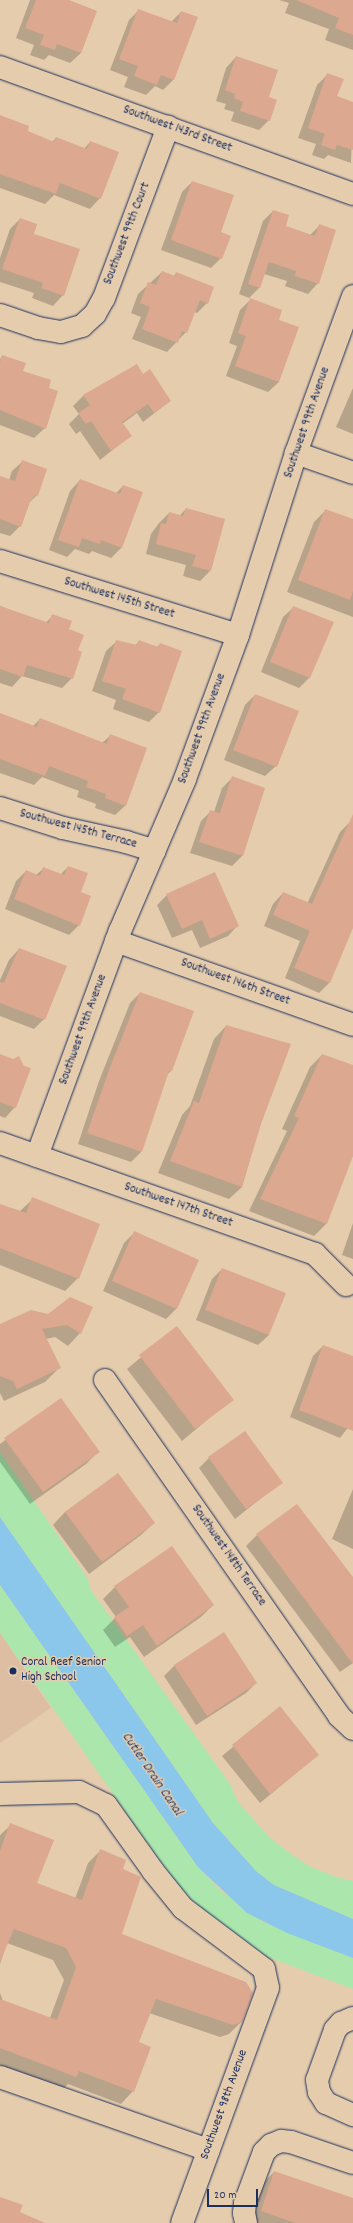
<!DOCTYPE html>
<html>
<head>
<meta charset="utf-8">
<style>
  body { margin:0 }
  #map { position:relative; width:353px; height:2223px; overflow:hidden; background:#e5ccad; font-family:Dekko,sans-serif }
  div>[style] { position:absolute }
  .built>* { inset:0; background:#debea3 }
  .green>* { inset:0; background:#abe7ad }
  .water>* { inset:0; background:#8ac7ea }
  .shadow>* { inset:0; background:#0003 }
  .building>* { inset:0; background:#dca890 }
  .roads { filter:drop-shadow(0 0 1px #1b2f5e) drop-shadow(0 0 1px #1b2f5e) }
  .minor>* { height:22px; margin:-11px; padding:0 11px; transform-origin:11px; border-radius:11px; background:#e5ccad }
  .dots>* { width:11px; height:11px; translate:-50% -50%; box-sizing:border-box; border:2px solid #e5ccad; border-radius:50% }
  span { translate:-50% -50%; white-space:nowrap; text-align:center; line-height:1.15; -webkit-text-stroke:3px #e5ccad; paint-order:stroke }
  .street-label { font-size:13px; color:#1b2f5e }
  .poi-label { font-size:13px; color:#1b2f5e }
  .left { translate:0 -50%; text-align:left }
  .water-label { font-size:14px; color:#263e6c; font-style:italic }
  .scale { position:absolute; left:207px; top:2189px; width:51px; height:18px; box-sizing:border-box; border:2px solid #1b2f5e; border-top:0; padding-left:5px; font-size:12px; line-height:14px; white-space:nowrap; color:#1b2f5e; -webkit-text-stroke:3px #e5ccad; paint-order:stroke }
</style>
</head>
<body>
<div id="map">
  <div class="built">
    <i style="clip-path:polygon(0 1633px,51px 1708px,0 1743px)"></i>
  </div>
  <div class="green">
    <i style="clip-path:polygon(0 1452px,88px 1579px,90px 1589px,230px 1784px,238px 1802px,269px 1837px,291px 1854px,309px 1866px,336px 1877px,353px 1881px,353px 1919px,274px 1885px,257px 1872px,213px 1823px,0 1517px)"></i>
    <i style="clip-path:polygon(0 1585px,198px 1867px,221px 1891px,263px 1922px,353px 1958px,353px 1989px,268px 1957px,230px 1933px,180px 1889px,0 1633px)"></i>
  </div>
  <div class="water">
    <i style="clip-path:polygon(0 1517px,213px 1823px,257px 1872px,274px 1885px,353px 1919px,353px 1958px,287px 1933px,247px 1913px,198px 1867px,0 1585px)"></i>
  </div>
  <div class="shadow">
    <i style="clip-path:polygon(30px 0,66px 0,96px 11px,81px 53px,70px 63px,49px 55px,44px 60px,30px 55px,34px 45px,16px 38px)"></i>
    <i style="clip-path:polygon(279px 0,353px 0,353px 50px,325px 40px,329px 29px,285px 13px,289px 3px)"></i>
    <i style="clip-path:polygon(139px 10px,171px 22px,181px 12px,174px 79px,163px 90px,155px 86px,146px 95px,124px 87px,128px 77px,110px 70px,129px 20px)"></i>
    <i style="clip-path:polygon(236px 57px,268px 98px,269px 120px,259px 130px,231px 121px,234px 112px,224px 109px,226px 104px,216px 101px,226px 68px)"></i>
    <i style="clip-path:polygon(328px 74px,336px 97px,353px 103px,351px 163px,328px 155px,324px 159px,312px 155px,316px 144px,298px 138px,317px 85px)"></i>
    <i style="clip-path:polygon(0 116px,26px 131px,52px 142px,56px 138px,84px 149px,90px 142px,100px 198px,90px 209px,54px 195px,45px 204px,0 188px)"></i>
    <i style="clip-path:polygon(192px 182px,219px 233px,221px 258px,211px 268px,161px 250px,182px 192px)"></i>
    <i style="clip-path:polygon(273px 211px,285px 227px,310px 235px,319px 226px,318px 283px,308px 294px,285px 286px,287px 281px,264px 274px,259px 288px,249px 298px,239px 294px,263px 221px)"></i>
    <i style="clip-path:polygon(20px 219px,33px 234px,63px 295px,53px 306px,32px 298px,34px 293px,0 282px,0 258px,10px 229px)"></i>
    <i style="clip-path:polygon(162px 272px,173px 277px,176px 273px,207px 303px,197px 313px,194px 312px,186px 332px,167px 352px,132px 339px,141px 317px,131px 313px,138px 294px)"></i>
    <i style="clip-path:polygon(251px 299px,279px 382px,268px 392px,226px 376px,237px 346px,229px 343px,240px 310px)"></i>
    <i style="clip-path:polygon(3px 356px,47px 389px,45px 428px,34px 438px,0 425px,0 359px)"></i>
    <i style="clip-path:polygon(136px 366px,142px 375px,170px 401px,143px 422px,137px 413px,122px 424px,130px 436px,100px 460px,80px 431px,76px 434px,69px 424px,79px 414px,73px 406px,83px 396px)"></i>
    <i style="clip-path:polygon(353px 388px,353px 434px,336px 427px)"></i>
    <i style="clip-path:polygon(23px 461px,37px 495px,29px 503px,20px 526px,10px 536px,0 533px,0 477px,9px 480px,12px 471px)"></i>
    <i style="clip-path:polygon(80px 480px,116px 493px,123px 486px,121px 548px,111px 558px,92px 551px,89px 554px,75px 549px,67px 557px,49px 550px,70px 491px)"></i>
    <i style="clip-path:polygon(186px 509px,210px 571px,200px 581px,183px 576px,186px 565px,146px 554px,151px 534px,159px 523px,169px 513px,179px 516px)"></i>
    <i style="clip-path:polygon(326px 510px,353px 520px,353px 617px,287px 592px,314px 522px)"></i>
    <i style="clip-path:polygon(0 606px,45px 623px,53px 616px,68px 630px,77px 651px,72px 678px,62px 688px,22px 676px,12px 687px,0 683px)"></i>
    <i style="clip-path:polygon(294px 607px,310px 677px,299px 688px,261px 672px,283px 617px)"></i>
    <i style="clip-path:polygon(117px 641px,135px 646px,139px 641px,157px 647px,160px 644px,159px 712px,149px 722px,113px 709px,116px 700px,92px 691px,106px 651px)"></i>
    <i style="clip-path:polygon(255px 695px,276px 766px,265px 776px,224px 760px,245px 705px)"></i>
    <i style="clip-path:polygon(0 714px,33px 726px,40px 719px,102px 743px,110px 736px,126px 805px,115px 815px,95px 808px,96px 804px,77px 797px,79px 791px,42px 777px,34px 785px,0 773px)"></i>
    <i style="clip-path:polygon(232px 778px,264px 788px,242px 856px,232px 866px,190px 853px,201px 821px,211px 811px,214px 812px,222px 788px)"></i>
    <i style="clip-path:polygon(350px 822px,353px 823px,353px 926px,329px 983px,319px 993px,285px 978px,300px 941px,264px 926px,273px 904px,283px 893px,307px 904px,340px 832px)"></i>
    <i style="clip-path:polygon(68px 867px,79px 893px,79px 925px,69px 935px,5px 909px,16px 881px,26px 871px,36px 875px,44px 868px,60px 875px)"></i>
    <i style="clip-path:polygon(167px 895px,238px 925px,228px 936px,200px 948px,192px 930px,172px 938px,157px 905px)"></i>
    <i style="clip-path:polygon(19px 949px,66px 966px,44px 1019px,34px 1029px,0 1016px,0 980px,9px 960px)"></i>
    <i style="clip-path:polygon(140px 993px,171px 1071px,167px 1075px,141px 1152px,131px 1162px,78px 1144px,99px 1081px,130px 1003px)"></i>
    <i style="clip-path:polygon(226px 1026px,260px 1124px,242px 1187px,229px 1199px,158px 1173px,182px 1115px,190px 1106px,214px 1039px)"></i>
    <i style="clip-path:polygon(322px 1055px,353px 1066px,353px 1149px,326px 1224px,314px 1236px,249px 1211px,287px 1131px,282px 1129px,310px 1067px)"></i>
    <i style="clip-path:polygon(0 1056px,15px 1107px,5px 1118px,0 1116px)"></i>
    <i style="clip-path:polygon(33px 1199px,78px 1278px,65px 1291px,0 1265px,0 1205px,20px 1211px)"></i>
    <i style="clip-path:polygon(353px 1223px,353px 1259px,342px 1255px)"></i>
    <i style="clip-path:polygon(135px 1232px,197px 1260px,176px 1309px,166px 1319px,103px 1291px,124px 1243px)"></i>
    <i style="clip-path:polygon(222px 1269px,269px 1335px,258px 1345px,196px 1320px,212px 1279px)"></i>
    <i style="clip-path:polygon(71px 1298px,80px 1333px,68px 1346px,55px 1337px,46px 1339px,58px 1369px,45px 1382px,4px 1401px,0 1393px,0 1325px,48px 1315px)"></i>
    <i style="clip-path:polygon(177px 1327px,232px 1399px,182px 1441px,127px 1369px)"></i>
    <i style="clip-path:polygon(323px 1346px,353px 1357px,353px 1421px,340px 1438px,290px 1417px,313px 1356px)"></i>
    <i style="clip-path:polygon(61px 1399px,98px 1452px,86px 1464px,30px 1504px,0 1462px,0 1444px)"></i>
    <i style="clip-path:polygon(209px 1458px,279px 1484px,235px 1519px,199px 1468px)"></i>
    <i style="clip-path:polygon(118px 1474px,154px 1523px,141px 1535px,89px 1574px,53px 1525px,65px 1512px)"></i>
    <i style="clip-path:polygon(353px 1489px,353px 1549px,332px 1539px)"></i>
    <i style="clip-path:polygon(257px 1535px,353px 1578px,353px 1663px,340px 1672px,246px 1546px)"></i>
    <i style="clip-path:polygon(115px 1587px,213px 1605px,201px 1617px,144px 1657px,130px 1637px,115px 1647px,103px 1630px,116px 1617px,103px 1599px)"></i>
    <i style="clip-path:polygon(224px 1634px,256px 1683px,246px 1693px,196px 1725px,164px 1676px,174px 1666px)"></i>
    <i style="clip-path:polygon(280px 1708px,318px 1755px,260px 1803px,222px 1756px)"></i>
    <i style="clip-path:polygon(11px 1825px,36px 1884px,75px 1899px,88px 1863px,101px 1850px,122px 1870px,120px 1935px,241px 2022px,229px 2034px,220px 2037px,149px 2013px,138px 2043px,133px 2091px,121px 2104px,68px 2084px,63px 2089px,0 2065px,0 1993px,3px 2001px,50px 2018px,64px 1980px,53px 1960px,7px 1943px,0 1964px,0 1835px)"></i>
    <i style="clip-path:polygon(274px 2172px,353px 2199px,353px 2223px,247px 2223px,259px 2187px)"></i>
  </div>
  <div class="building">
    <i style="clip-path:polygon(36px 0,69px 0,97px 11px,81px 53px,57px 44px,55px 50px,40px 45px,44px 35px,25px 28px)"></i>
    <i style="clip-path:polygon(296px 0,353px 0,353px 35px,335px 28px,339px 18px)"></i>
    <i style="clip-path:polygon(138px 9px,177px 23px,181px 11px,198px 17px,174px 80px,161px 75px,157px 85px,134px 76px,138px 66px,119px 59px)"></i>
    <i style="clip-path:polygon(236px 56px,278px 70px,269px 97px,277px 100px,270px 121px,240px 111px,243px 102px,234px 98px,235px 94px,225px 90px)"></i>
    <i style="clip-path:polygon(327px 73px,344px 79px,337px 96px,353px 102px,353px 150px,337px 145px,335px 150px,321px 145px,325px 134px,308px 128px)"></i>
    <i style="clip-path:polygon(0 115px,29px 126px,28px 131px,54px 142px,56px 137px,87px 149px,90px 141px,119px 152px,101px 199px,60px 183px,56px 194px,0 174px)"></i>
    <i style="clip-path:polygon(192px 181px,234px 195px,221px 232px,231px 236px,222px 259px,171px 240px)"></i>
    <i style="clip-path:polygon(273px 210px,289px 215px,286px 226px,315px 236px,319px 224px,336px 230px,319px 284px,295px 276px,296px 271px,269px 262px,260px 288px,248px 284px)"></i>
    <i style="clip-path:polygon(20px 218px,37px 224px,34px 234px,80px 249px,64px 296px,41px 288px,43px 283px,2px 269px)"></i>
    <i style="clip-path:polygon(162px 271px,175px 276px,176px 272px,214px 287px,208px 304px,200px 300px,187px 333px,182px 331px,178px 343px,142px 329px,150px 307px,140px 303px,148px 282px,156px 285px)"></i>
    <i style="clip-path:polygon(250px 298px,282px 310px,279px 320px,299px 327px,279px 382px,235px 366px,246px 336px,238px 333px)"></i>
    <i style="clip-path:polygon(2px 355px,26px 363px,23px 371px,51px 380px,49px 388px,58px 391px,46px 429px,0 410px,0 362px)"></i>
    <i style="clip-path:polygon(137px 364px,143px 374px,150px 369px,171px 401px,154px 413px,148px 404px,122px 422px,132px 436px,111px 451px,91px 421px,86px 424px,78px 413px,90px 405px,83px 395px)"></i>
    <i style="clip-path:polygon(22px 460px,47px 469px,38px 496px,35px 495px,30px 502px,21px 527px,0 519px,0 476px,15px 481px)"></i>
    <i style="clip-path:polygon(80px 479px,120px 494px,123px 485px,143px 492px,122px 548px,101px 540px,100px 544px,82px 538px,79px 547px,58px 540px)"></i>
    <i style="clip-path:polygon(186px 508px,225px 519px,211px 571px,192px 566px,196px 555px,156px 544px,161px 523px,166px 524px,169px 512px,183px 516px)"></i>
    <i style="clip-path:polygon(325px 509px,353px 519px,353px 591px,350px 600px,298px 580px)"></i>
    <i style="clip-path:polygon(0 606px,49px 623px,52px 614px,72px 621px,69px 629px,84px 635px,78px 650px,82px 652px,73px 679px,27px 665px,23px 677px,0 669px)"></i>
    <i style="clip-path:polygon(293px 606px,334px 622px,310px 678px,270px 662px)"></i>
    <i style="clip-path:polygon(116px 640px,137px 645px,139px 640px,158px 647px,160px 643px,182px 651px,160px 713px,122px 699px,126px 689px,102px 681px)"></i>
    <i style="clip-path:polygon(255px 694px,299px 711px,277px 767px,233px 750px)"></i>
    <i style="clip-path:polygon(0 713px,37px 727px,40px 718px,107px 744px,110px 734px,147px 748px,126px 806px,105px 798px,106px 794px,86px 787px,88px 781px,49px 766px,45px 776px,0 759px)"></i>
    <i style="clip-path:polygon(232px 776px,265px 788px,243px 856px,199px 842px,210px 810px,220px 813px)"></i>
    <i style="clip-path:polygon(353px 814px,353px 928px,330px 983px,294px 968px,310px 931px,273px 915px,283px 892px,312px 904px)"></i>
    <i style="clip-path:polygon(68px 866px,88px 873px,81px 892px,91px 896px,80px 926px,14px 899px,26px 870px,40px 876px,43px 867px,64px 875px)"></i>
    <i style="clip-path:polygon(215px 872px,239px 926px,210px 939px,202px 920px,182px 929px,166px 894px)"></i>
    <i style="clip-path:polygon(19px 948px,67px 966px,45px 1020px,0 1003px,0 982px,4px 983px)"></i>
    <i style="clip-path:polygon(140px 992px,194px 1011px,172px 1071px,169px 1071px,142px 1152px,87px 1133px,109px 1070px)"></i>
    <i style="clip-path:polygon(226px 1025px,291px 1044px,261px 1124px,242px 1187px,170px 1161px,194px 1101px,199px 1103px)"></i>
    <i style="clip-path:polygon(0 1054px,13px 1059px,19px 1056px,24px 1066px,31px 1068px,16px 1108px,0 1102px)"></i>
    <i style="clip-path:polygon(322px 1054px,353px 1065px,353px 1156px,327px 1224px,260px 1199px,299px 1118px,294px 1116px)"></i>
    <i style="clip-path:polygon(32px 1197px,100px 1224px,79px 1279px,0 1248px,0 1204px,26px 1213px)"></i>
    <i style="clip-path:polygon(134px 1231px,199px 1260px,177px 1309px,112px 1281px)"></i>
    <i style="clip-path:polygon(222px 1268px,286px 1293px,269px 1335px,205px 1310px)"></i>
    <i style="clip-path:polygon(70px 1297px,93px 1307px,81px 1334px,67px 1325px,42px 1329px,61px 1368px,17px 1389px,13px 1381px,0 1376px,0 1324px,31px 1310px,48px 1314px)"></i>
    <i style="clip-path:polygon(177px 1326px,234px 1400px,195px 1429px,139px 1355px)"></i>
    <i style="clip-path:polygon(323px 1345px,353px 1356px,353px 1431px,299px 1410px)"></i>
    <i style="clip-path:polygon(61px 1398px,100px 1452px,43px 1492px,4px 1438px)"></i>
    <i style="clip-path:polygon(245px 1431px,283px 1483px,246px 1509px,208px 1457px)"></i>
    <i style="clip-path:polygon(118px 1473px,155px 1523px,102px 1562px,65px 1512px)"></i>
    <i style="clip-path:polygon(297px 1504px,353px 1577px,353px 1664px,256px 1534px)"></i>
    <i style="clip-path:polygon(172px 1546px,214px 1605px,157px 1646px,143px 1625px,127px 1636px,114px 1617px,129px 1607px,114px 1586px)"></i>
    <i style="clip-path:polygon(224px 1632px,257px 1683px,207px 1716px,174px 1665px)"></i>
    <i style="clip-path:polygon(280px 1706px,319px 1755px,270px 1794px,232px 1745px)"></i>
    <i style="clip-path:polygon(10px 1823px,54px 1840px,37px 1883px,82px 1900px,100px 1849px,126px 1860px,123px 1869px,141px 1877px,122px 1934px,246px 1982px,253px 1993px,242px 2022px,233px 2025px,156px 1999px,139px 2042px,151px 2047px,134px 2092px,79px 2071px,76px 2077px,0 2048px,0 1999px,57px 2020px,76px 1967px,66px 1948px,14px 1929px,0 1962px,0 1851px)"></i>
    <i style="clip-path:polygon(274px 2171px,353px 2198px,353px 2223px,295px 2223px,261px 2211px)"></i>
    <i style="clip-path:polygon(0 2197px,23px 2205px,20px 2212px,45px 2223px,0 2223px)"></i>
  </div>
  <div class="roads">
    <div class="minor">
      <i style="left:0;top:67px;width:375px;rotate:19.8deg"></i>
      <i style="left:0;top:315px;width:40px;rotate:18.9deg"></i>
      <i style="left:38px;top:328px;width:23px;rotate:10deg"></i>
      <i style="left:61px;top:332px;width:22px;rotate:-16deg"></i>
      <i style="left:82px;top:326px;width:18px;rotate:-43deg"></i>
      <i style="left:95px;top:314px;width:18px;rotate:-61deg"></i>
      <i style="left:104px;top:298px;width:183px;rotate:-69.5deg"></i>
      <i style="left:296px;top:453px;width:60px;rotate:19.3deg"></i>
      <i style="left:0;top:561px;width:249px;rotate:17.3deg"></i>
      <i style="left:0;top:808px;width:66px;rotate:17.6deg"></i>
      <i style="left:63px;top:828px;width:65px;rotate:12.5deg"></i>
      <i style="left:126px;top:842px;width:30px;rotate:17deg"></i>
      <i style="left:116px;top:941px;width:251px;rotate:19.5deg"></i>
      <i style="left:0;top:1143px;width:334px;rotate:19.4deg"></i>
      <i style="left:315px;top:1254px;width:44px;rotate:45deg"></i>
      <i style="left:37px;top:1156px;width:240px;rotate:-69.8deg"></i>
      <i style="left:120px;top:931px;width:165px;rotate:-66.8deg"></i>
      <i style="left:185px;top:779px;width:153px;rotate:-69.8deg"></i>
      <i style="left:238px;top:635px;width:191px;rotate:-72.3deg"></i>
      <i style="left:296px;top:453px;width:167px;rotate:-70deg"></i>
      <i style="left:105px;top:1380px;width:409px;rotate:55.1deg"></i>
      <i style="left:339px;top:1716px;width:19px;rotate:43deg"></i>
      <i style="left:0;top:1794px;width:79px;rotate:-1.5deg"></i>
      <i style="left:79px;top:1792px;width:30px;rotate:26deg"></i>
      <i style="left:106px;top:1805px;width:81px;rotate:54.5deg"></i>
      <i style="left:153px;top:1871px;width:48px;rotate:51deg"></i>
      <i style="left:183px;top:1908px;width:101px;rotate:37deg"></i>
      <i style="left:264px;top:1969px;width:19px;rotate:78deg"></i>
      <i style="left:268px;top:1988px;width:250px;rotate:110.1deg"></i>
      <i style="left:353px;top:2018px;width:13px;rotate:157deg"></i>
      <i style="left:341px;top:2023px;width:9px;rotate:131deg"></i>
      <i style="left:335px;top:2030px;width:53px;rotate:109.8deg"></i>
      <i style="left:317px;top:2080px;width:12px;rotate:81deg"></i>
      <i style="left:319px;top:2092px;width:13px;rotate:58deg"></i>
      <i style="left:326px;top:2103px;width:30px;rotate:24deg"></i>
      <i style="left:0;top:2077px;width:221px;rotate:19.3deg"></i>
      <i style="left:246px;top:2223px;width:10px;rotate:-101deg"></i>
      <i style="left:244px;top:2213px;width:10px;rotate:-84deg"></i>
      <i style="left:245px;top:2203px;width:54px;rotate:-69.6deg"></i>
      <i style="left:264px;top:2152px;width:10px;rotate:-45deg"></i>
      <i style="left:271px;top:2145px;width:11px;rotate:-22deg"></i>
      <i style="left:281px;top:2141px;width:10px;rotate:6deg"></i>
      <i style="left:291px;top:2142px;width:65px;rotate:18.7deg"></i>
    </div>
  </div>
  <div class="dots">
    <i style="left:13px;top:1671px;background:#1b2f5e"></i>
  </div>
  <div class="street-label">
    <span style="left:177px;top:130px;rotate:20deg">Southwest 143rd Street</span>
    <span style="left:128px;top:234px;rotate:-69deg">Southwest 99th Court</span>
    <span style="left:308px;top:423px;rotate:-71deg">Southwest 99th Avenue</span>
    <span style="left:119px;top:599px;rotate:17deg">Southwest 145th Street</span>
    <span style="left:203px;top:729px;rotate:-70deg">Southwest 99th Avenue</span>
    <span style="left:78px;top:830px;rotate:15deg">Southwest 145th Terrace</span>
    <span style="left:235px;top:983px;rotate:20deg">Southwest 146th Street</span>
    <span style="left:84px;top:1030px;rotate:-70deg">Southwest 99th Avenue</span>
    <span style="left:178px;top:1206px;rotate:19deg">Southwest 147th Street</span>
    <span style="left:228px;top:1556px;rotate:55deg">Southwest 148th Terrace</span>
    <span style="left:225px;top:2105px;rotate:-70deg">Southwest 98th Avenue</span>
  </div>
  <div class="poi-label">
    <span class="left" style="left:21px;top:1671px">Coral Reef Senior<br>High School</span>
  </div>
  <div class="water-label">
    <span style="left:152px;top:1774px;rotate:56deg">Cutler Drain Canal</span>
  </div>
  <div class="scale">20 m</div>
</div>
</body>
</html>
